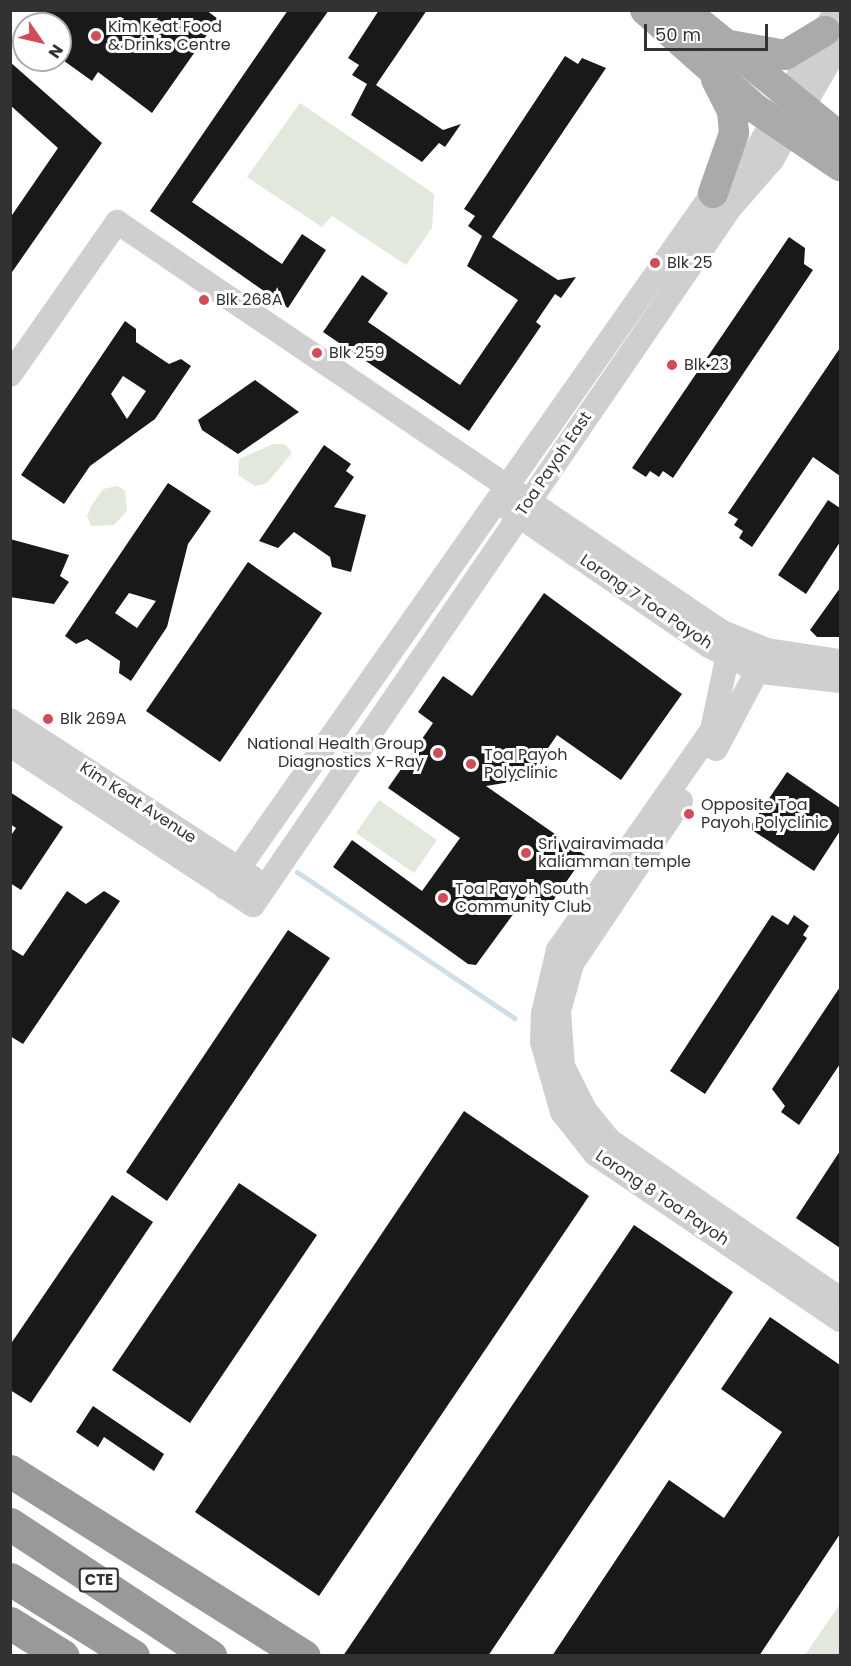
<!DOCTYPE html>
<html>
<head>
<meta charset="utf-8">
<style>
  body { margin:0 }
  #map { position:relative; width:851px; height:1666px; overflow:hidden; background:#fff; font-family:Poppins,sans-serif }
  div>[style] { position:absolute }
  .green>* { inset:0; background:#e2e8dc }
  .stream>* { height:5px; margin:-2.5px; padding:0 2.5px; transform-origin:2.5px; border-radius:2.5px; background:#cedfe8 }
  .building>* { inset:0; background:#191919 }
  .minor>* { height:24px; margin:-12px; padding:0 12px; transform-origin:12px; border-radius:12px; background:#cfcfcf }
  .major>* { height:30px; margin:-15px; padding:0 15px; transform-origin:15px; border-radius:15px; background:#aaa }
  .highway>* { height:33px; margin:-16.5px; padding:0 16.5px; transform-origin:16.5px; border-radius:16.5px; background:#999 }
  .dots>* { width:16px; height:16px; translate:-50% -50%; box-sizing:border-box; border:3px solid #fff; border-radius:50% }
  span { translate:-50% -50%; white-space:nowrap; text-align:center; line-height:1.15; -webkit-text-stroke:6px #fff; paint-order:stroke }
  .shield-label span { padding:2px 4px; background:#fff; border:2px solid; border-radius:4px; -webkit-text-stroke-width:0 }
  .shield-label { font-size:15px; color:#323232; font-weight:700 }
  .poi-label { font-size:16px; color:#323232 }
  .left { translate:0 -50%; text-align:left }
  .right { translate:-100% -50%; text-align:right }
  .street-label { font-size:16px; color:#323232 }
  .frame { position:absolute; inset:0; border:12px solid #323232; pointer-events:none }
  .north { position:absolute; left:12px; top:12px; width:60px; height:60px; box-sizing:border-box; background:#fff; border:2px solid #adadad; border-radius:50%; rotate:124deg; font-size:16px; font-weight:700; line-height:24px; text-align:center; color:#323232 }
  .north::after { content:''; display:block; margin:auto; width:21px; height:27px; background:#d24b59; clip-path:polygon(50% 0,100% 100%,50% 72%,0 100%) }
  .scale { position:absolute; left:644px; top:24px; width:124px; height:27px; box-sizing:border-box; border:3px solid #323232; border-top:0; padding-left:8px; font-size:18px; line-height:21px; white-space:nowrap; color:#323232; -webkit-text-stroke:4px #fff; paint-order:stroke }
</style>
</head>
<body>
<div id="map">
  <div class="green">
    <i style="clip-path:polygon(300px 103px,434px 194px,432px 228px,406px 265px,332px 216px,322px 227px,247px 177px)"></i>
    <i style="clip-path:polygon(273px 444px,285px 444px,292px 453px,267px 483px,255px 486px,238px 475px,239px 459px)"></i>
    <i style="clip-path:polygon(118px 486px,125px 491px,127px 511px,114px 525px,91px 526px,87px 516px,92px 505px,103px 489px)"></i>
    <i style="clip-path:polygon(379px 800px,437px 840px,414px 873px,356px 833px)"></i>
    <i style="clip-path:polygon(840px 1604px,840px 1655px,805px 1655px)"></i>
  </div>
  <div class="stream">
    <i style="left:297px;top:872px;width:262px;rotate:33.9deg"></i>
  </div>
  <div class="building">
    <i style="clip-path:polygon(47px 10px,206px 10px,218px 19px,152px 113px,98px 72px,92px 81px,60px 58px,60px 24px,37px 24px)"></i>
    <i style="clip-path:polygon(288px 10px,329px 10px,192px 202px,282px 264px,302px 234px,326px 250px,288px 308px,150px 211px)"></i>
    <i style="clip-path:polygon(379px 10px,427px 10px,376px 85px,443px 130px,461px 124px,445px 147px,439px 143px,422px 162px,351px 115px,367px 84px,352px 75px,359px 65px,348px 58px)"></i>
    <i style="clip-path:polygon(565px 56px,578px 64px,582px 58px,606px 68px,492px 237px,558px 280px,576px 277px,561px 298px,555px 294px,536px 322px,541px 326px,469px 431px,323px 332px,362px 275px,388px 293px,368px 322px,460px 385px,518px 300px,467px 266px,482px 236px,468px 226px,475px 216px,464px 209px)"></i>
    <i style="clip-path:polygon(10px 62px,102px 143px,10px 275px,10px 218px,58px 148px,10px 105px)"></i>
    <i style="clip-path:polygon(789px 237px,805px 248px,804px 264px,813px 270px,673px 478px,663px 471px,659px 477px,650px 471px,646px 477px,632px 468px)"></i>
    <i style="clip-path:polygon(evenodd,125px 321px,136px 329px,136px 342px,169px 364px,181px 359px,191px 366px,155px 419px,90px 466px,64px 504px,21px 475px,125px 321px,123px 376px,146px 391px,127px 419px,111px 394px,123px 376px)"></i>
    <i style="clip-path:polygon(840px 348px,840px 476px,813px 457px,752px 547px,739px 538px,743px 531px,734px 525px,738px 519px,728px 513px)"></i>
    <i style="clip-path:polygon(255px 380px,299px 412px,238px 454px,202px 430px,198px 420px)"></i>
    <i style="clip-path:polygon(324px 445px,351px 464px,346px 471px,354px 477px,334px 507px,366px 515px,351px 572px,332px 567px,330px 557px,294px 532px,278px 548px,259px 541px)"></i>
    <i style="clip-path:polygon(evenodd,168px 483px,211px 511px,188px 544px,167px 627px,131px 681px,119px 673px,120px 661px,87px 639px,76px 644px,65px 636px,168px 483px,129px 593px,156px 601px,137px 628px,115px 613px,129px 593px)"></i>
    <i style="clip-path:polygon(828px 500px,840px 508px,840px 542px,806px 594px,778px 575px)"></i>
    <i style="clip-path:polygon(10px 539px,69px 555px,60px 576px,69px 582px,54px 604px,10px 597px)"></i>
    <i style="clip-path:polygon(248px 562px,322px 613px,220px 762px,146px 711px)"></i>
    <i style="clip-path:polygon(840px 588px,840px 637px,817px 637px,810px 630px)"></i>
    <i style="clip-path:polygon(544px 593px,682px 694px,621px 780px,557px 735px,527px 779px,486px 786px,585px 855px,548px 908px,528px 894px,476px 965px,468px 964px,333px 867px,352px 840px,422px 891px,460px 838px,388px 788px,433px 723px,418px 712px,443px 676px,472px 696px)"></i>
    <i style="clip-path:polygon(787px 772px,840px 808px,840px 831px,814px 871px,749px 828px)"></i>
    <i style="clip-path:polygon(10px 792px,63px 827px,21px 890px,10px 883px,10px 837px,16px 828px,10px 824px)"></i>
    <i style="clip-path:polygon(67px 891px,86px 904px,104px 891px,120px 901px,23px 1044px,10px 1036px,10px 948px,23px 956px)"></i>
    <i style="clip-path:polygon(772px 915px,788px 925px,794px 915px,809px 926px,803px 935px,807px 938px,705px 1094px,670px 1071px)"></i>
    <i style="clip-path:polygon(288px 930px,330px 958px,167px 1201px,126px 1172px)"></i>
    <i style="clip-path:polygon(840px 987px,840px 1064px,799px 1125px,781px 1112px,785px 1106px,772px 1089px)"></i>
    <i style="clip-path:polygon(464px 1111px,589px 1196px,319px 1596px,195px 1512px)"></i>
    <i style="clip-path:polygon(840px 1151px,840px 1248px,796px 1218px)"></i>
    <i style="clip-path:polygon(239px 1183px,317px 1235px,190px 1423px,112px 1370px)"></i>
    <i style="clip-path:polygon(112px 1195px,153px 1222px,31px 1403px,10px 1390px,10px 1345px)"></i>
    <i style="clip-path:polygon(634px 1225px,733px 1292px,488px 1656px,343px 1656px)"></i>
    <i style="clip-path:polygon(770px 1317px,840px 1365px,840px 1534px,759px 1656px,552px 1656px,669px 1480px,724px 1518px,782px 1432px,721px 1389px)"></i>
    <i style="clip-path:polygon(93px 1406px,164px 1454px,154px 1471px,104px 1437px,98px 1447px,76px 1432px)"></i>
  </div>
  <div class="minor">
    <i style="left:10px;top:375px;width:187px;rotate:-55deg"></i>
    <i style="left:117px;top:222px;width:731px;rotate:34.12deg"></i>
    <i style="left:722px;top:632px;width:48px;rotate:21.8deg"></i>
    <i style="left:767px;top:650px;width:74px;rotate:8.6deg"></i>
    <i style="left:506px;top:507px;width:246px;rotate:34.4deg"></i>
    <i style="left:709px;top:646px;width:57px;rotate:27deg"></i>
    <i style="left:760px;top:672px;width:81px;rotate:6.4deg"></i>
    <i style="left:728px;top:654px;width:78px;rotate:101.9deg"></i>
    <i style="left:712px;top:730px;width:269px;rotate:125deg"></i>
    <i style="left:558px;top:950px;width:65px;rotate:103.4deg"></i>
    <i style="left:543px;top:1013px;width:29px;rotate:92deg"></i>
    <i style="left:542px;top:1042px;width:73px;rotate:74.1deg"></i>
    <i style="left:562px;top:1112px;width:53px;rotate:51.8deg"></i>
    <i style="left:595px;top:1154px;width:296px;rotate:34.1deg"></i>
    <i style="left:10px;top:720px;width:290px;rotate:33deg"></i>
    <i style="left:10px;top:745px;width:291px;rotate:33.4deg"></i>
    <i style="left:253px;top:905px;width:845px;rotate:-55.61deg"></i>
    <i style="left:730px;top:208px;width:64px;rotate:-48.8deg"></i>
    <i style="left:772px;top:160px;width:135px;rotate:-59.8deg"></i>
    <i style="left:716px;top:749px;width:105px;rotate:-62.2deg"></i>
    <i style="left:681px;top:801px;width:196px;rotate:123.8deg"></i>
    <i style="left:572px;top:964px;width:49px;rotate:105.5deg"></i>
    <i style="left:559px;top:1011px;width:55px;rotate:85.8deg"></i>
    <i style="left:563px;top:1066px;width:49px;rotate:63.4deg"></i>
    <i style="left:585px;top:1110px;width:38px;rotate:51deg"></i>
    <i style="left:609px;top:1140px;width:280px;rotate:34.5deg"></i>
    <i style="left:225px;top:888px;width:849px;rotate:-54.93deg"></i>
    <i style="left:713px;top:193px;width:62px;rotate:-45deg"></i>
    <i style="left:757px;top:149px;width:160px;rotate:-60.4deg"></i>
  </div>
  <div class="major">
    <i style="left:645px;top:10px;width:149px;rotate:41.7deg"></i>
    <i style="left:756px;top:109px;width:102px;rotate:34.2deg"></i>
    <i style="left:684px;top:10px;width:201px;rotate:39.1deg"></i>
    <i style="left:730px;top:45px;width:56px;rotate:10.3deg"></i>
    <i style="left:785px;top:55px;width:47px;rotate:-31deg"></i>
    <i style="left:713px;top:193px;width:64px;rotate:-70.7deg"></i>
    <i style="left:734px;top:133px;width:22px;rotate:-95deg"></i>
    <i style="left:732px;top:111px;width:35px;rotate:-117deg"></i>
  </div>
  <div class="highway">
    <i style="left:10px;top:1471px;width:347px;rotate:32.2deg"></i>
    <i style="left:10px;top:1524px;width:240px;rotate:33.4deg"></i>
    <i style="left:10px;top:1579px;width:145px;rotate:32deg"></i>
    <i style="left:10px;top:1623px;width:62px;rotate:31.9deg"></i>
  </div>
  <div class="dots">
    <i style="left:96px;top:36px;background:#d24b59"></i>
    <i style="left:655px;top:263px;background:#d24b59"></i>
    <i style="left:204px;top:300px;background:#d24b59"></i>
    <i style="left:317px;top:353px;background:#d24b59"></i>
    <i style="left:672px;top:365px;background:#d24b59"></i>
    <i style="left:48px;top:719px;background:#d24b59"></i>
    <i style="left:438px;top:753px;background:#d24b59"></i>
    <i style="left:471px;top:764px;background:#d24b59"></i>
    <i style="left:689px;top:814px;background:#d24b59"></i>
    <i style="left:526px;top:853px;background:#d24b59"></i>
    <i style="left:443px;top:898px;background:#d24b59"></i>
  </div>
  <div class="shield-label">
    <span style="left:99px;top:1580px">CTE</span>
  </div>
  <div class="poi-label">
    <span class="left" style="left:108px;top:36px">Kim Keat Food<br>&amp; Drinks Centre</span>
    <span class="left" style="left:667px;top:263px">Blk 25</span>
    <span class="left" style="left:216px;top:300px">Blk 268A</span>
    <span class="left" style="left:329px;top:353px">Blk 259</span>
    <span class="left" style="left:684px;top:365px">Blk 23</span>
    <span class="left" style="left:60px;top:719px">Blk 269A</span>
    <span class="right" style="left:424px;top:753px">National Health Group<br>Diagnostics X-Ray</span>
    <span class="left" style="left:484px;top:764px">Toa Payoh<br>Polyclinic</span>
    <span class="left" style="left:701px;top:814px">Opposite Toa<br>Payoh Polyclinic</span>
    <span class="left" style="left:538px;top:853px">Sri vairavimada<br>kaliamman temple</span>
    <span class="left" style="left:455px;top:898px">Toa Payoh South<br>Community Club</span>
  </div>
  <div class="street-label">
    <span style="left:554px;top:464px;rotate:-56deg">Toa Payoh East</span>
    <span style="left:646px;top:602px;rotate:34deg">Lorong 7 Toa Payoh</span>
    <span style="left:138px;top:803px;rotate:33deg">Kim Keat Avenue</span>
    <span style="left:662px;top:1198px;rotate:34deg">Lorong 8 Toa Payoh</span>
  </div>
  <div class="frame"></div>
  <div class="north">N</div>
  <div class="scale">50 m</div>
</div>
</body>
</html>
